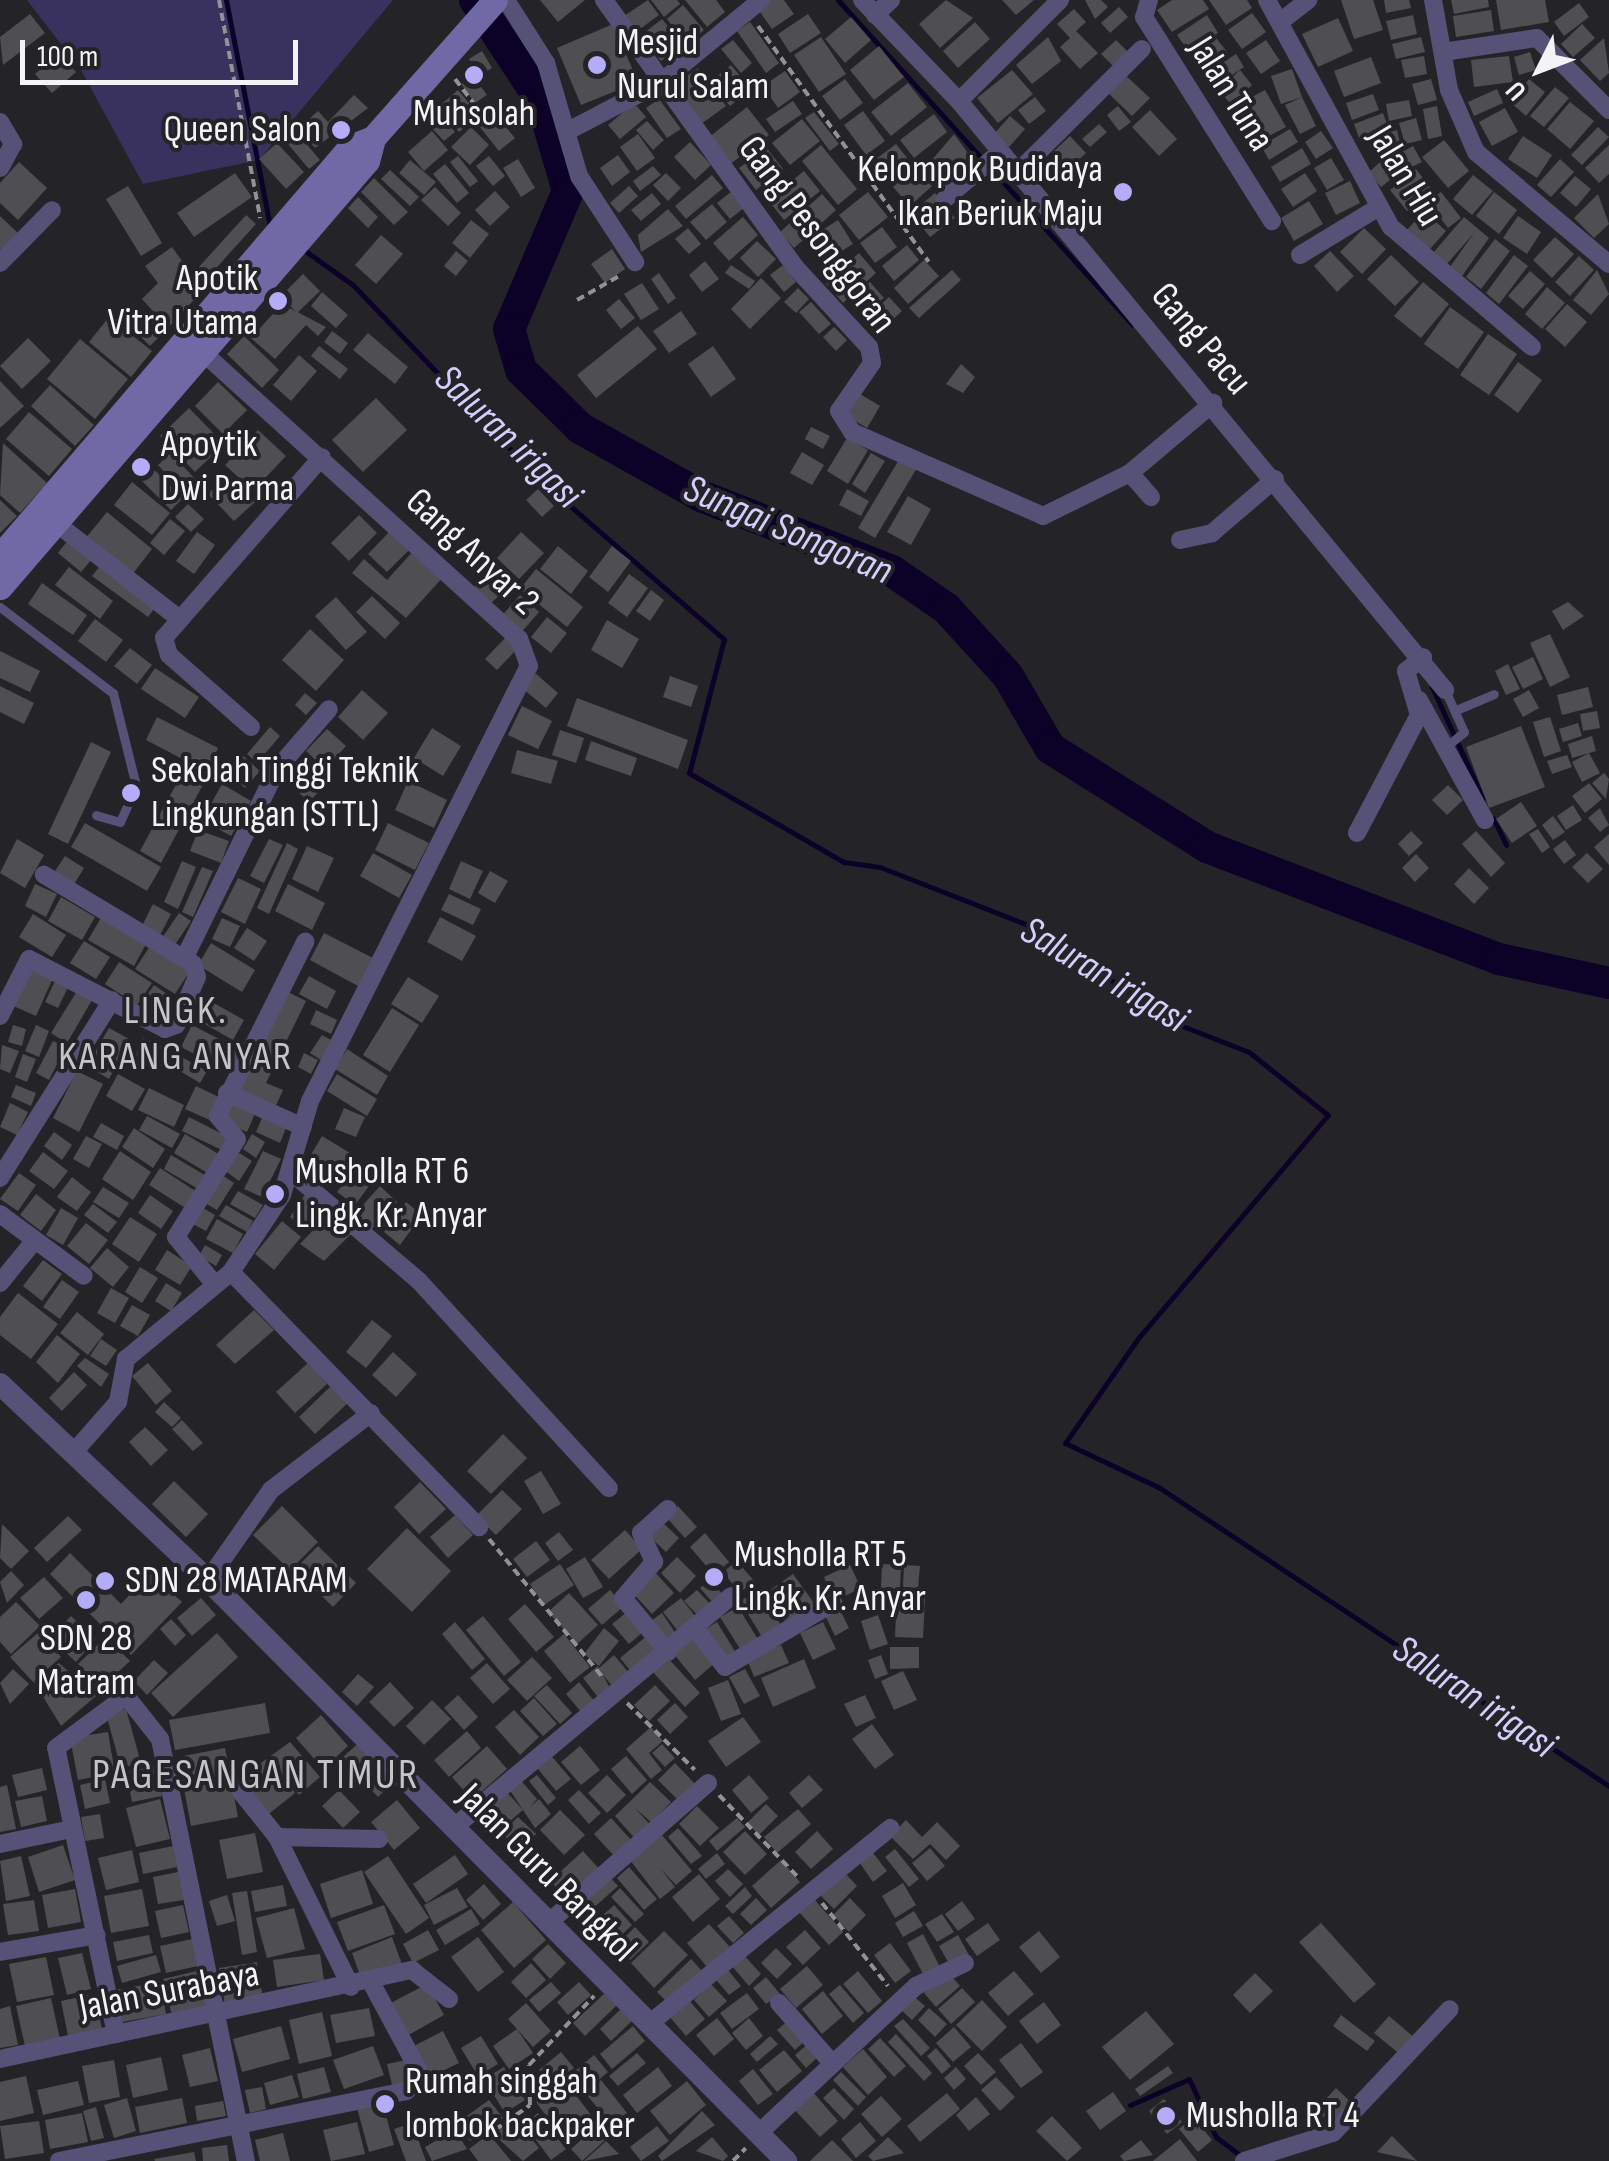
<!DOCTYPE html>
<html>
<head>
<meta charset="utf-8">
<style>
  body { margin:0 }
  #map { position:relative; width:1609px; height:2161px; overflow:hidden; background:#242428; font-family:"Sofia Sans Condensed",sans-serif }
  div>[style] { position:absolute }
  .green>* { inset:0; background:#39325e }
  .stream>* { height:5px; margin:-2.5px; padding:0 2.5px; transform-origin:2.5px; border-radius:2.5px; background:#0c0228 }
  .river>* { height:32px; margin:-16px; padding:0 16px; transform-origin:16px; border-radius:16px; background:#0c0228 }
  .building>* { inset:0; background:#4f4e53 }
  .path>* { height:4px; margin-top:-2px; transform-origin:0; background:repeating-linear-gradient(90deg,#929295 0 8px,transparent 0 13px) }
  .service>* { height:9px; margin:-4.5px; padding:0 4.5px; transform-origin:4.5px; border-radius:4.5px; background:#555177 }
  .minor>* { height:18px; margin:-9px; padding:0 9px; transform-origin:9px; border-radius:9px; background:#555177 }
  .tertiary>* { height:22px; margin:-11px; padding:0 11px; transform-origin:11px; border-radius:11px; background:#555177 }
  .secondary>* { height:25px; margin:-12.5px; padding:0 12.5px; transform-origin:12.5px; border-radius:12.5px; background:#7069a5 }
  .dots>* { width:28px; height:28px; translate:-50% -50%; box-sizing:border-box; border:5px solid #242428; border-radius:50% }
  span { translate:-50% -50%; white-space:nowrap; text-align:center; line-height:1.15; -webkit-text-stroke:8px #242428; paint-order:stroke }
  .poi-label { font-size:38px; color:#f4f4f6 }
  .left { translate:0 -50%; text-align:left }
  .right { translate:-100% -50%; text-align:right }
  .street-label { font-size:38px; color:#f4f4f6 }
  .water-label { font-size:40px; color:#d3cffd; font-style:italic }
  .neighbourhood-label { font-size:40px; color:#c5c4ca; letter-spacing:2.5px }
  .quarter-label { font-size:42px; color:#c5c4ca; letter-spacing:2.5px }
  .north { position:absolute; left:1489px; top:20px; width:100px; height:100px; -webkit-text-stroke:8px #242428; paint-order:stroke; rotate:228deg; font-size:28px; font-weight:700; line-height:40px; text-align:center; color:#f4f4f6 }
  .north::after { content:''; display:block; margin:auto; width:35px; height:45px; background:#f4f4f6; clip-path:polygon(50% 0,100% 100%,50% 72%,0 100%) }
  .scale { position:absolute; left:20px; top:40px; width:278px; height:45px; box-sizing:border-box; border:5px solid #f4f4f6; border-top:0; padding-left:12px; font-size:30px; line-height:35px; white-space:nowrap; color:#f4f4f6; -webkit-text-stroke:8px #242428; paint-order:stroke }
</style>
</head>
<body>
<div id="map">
  <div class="green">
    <i style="clip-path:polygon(27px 0,393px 0,259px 160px,143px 184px,81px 70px)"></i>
  </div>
  <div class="stream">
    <i style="left:226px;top:0;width:231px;rotate:79deg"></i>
    <i style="left:838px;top:0;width:438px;rotate:47.8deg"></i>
    <i style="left:304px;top:250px;width:60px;rotate:35.5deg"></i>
    <i style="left:353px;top:285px;width:269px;rotate:46.2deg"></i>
    <i style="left:539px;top:479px;width:245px;rotate:40.9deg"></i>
    <i style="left:724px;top:639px;width:138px;rotate:104.6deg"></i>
    <i style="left:689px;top:773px;width:179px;rotate:29.9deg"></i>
    <i style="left:844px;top:862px;width:36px;rotate:8deg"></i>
    <i style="left:880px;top:867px;width:175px;rotate:21.4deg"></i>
    <i style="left:1043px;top:931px;width:153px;rotate:35.7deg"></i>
    <i style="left:1167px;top:1020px;width:88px;rotate:21.3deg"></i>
    <i style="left:1249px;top:1052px;width:101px;rotate:38.6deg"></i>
    <i style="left:1328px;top:1115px;width:292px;rotate:130.4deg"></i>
    <i style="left:1139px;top:1337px;width:129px;rotate:124.9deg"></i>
    <i style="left:1065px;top:1443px;width:105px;rotate:25.3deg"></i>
    <i style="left:1160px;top:1488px;width:539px;rotate:33.57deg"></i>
    <i style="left:1432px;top:687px;width:123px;rotate:65.5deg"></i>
    <i style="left:1493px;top:818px;width:30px;rotate:64deg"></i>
    <i style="left:1130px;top:2105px;width:64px;rotate:-23.8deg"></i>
    <i style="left:1189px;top:2079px;width:64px;rotate:65deg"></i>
    <i style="left:1216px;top:2137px;width:31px;rotate:37deg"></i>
  </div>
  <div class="river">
    <i style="left:475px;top:0;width:122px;rotate:56.7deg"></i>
    <i style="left:542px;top:102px;width:93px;rotate:73.7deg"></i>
    <i style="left:568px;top:191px;width:150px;rotate:113.1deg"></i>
    <i style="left:509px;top:329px;width:43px;rotate:73.7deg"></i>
    <i style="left:521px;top:370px;width:83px;rotate:44.5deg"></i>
    <i style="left:580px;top:428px;width:139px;rotate:29.3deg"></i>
    <i style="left:701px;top:496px;width:205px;rotate:21.4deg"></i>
    <i style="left:892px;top:571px;width:65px;rotate:34.4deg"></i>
    <i style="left:946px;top:608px;width:92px;rotate:47.6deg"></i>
    <i style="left:1008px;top:676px;width:83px;rotate:59.7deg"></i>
    <i style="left:1050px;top:748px;width:186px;rotate:32.2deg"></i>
    <i style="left:1207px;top:847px;width:313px;rotate:21deg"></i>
    <i style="left:1499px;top:959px;width:113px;rotate:12.3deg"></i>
  </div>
  <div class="building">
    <i style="clip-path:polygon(540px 0,585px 0,558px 22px)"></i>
    <i style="clip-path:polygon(648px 0,659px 15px,636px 32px,624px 16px)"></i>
    <i style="clip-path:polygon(651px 0,677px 0,680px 4px,664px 17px)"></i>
    <i style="clip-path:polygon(685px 0,716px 0,725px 12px,707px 27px)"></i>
    <i style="clip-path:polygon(769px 0,784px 0,794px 14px,772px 29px,757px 8px)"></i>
    <i style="clip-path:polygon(946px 0,973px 18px,940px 48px,919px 24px)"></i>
    <i style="clip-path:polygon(1002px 0,1034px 0,1016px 15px)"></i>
    <i style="clip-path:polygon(1085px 0,1101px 0,1108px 7px,1095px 19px)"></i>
    <i style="clip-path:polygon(1172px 0,1203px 0,1209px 9px,1172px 32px,1157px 10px)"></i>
    <i style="clip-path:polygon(1209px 0,1247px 0,1252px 8px,1226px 25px)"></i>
    <i style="clip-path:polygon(1341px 0,1373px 0,1383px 30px,1354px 39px)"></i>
    <i style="clip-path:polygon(1384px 0,1409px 0,1411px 8px,1386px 13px)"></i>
    <i style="clip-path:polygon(1451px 0,1488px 0,1489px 7px,1454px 14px)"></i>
    <i style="clip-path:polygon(1496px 0,1545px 0,1549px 22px,1501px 30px)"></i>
    <i style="clip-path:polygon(1579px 3px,1589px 17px,1564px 36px,1554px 22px)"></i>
    <i style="clip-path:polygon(683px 5px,704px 30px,687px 44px,667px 19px)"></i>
    <i style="clip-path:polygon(1119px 7px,1128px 17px,1110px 33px,1101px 23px)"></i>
    <i style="clip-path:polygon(1074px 9px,1086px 22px,1076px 31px,1098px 53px,1080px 69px,1060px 47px,1070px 38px,1057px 24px)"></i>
    <i style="clip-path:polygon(1491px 10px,1494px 31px,1456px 37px,1453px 16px)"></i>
    <i style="clip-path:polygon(1252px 13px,1266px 32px,1242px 49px,1228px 30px)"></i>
    <i style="clip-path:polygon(30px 14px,45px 33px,3px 65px,0 37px)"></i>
    <i style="clip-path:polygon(808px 14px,821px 33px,790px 53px,778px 34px)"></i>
    <i style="clip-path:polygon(1207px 15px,1218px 33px,1189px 52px,1177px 35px)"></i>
    <i style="clip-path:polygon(1413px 15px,1417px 34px,1391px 40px,1386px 21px)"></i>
    <i style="clip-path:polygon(851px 17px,871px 40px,845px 63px,825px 39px)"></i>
    <i style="clip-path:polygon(1338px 18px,1353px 51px,1318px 67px,1302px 34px)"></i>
    <i style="clip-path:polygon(662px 19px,682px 44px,661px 61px,640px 36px)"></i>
    <i style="clip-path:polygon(750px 22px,779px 63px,766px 73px,737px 31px)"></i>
    <i style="clip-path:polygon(975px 22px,990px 39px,958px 68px,943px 51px)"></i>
    <i style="clip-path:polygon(613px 24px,638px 82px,581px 105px,557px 48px)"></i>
    <i style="clip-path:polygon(1582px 24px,1595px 38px,1573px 57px,1561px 44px)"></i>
    <i style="clip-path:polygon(821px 37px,846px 74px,819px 92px,794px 55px)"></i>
    <i style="clip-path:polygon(1048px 37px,1061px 61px,1032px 84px,1016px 65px)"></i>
    <i style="clip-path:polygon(1421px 37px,1425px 52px,1396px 59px,1392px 44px)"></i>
    <i style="clip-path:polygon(1216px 38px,1228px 53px,1203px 74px,1190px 58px)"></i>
    <i style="clip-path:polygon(1604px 38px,1609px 73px,1600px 81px,1580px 60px)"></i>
    <i style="clip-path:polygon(733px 40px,752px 63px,741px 73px,721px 49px)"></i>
    <i style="clip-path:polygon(1116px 40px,1131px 55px,1116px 69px,1101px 54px)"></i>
    <i style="clip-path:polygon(1266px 40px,1280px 61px,1261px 74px,1246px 53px)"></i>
    <i style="clip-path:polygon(879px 46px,904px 77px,874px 100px,850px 70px)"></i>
    <i style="clip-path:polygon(482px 51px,492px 68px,479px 76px,469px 59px)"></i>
    <i style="clip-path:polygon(1530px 52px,1536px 70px,1519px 75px,1514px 57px)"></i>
    <i style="clip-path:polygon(59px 53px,76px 72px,52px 93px,35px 74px)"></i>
    <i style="clip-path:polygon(1236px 54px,1244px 67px,1214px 87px,1206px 74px)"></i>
    <i style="clip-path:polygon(1424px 56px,1427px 74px,1405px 78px,1401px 60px)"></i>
    <i style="clip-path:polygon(1509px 56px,1513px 82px,1474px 87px,1471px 60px)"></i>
    <i style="clip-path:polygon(1371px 57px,1381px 83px,1344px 97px,1334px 71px)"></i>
    <i style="clip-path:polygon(731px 65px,751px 89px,730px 106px,710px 82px)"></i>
    <i style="clip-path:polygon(698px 68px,726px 106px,701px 124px,673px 86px)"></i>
    <i style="clip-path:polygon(1292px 69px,1302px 97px,1281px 104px,1271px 76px)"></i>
    <i style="clip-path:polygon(1012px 70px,1033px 94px,998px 123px,977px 98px)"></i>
    <i style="clip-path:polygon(1240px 70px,1252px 85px,1231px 104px,1218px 90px)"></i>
    <i style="clip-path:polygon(785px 71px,800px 92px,778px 108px,763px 86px)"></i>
    <i style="clip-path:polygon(1123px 73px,1150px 98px,1132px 116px,1106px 91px)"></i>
    <i style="clip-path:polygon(473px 76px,487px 95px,475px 103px,461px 84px)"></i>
    <i style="clip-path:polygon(845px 79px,863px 103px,840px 120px,822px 96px)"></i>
    <i style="clip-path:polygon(1431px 79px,1437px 100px,1418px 105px,1412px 84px)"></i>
    <i style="clip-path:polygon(1529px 79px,1545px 92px,1526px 116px,1510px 102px)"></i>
    <i style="clip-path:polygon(908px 83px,927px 107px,891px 136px,871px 112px)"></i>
    <i style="clip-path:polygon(1555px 87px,1569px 98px,1544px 127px,1530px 116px)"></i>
    <i style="clip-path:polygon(1497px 89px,1503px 103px,1474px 116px,1468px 102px)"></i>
    <i style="clip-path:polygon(458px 90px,480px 116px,459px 132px,438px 107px)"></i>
    <i style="clip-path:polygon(1265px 90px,1286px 127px,1258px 142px,1237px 105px)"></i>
    <i style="clip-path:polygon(1373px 94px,1379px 110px,1352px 120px,1346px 103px)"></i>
    <i style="clip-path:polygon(354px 95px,368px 108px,315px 148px,298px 129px,318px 111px,328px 122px)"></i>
    <i style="clip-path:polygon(1035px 97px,1046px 111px,1029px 124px,1018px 110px)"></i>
    <i style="clip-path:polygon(1302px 97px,1316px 126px,1300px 134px,1285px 105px)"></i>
    <i style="clip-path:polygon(659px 99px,681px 129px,667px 138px,646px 108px)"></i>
    <i style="clip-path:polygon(1409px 100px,1412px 116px,1389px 121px,1386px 104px)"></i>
    <i style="clip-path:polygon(793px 101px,802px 114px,775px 132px,766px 119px)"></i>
    <i style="clip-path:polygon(1570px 102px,1594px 121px,1570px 149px,1547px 129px)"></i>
    <i style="clip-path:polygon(634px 103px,646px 117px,620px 139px,608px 125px)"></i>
    <i style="clip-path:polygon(1118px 106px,1131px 122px,1119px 131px,1107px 115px)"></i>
    <i style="clip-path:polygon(1437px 106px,1442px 136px,1428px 139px,1423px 109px)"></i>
    <i style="clip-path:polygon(747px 107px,769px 135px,729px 165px,708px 138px)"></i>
    <i style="clip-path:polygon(1505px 108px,1518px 132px,1492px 146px,1479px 122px)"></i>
    <i style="clip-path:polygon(1150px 110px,1177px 139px,1159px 156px,1132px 127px)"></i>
    <i style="clip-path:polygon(863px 111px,885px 141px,866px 155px,844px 125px)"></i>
    <i style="clip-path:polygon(814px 112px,839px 144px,830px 151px,805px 118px)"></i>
    <i style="clip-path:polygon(494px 113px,515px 138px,499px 151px,479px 126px)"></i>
    <i style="clip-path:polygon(1383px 113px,1388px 127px,1359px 138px,1354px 124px)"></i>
    <i style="clip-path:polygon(934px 114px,947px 132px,914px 158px,900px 140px)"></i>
    <i style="clip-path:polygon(440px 115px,455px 132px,444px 141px,429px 125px)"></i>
    <i style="clip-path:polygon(1010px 116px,1025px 129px,1009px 147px,994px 134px)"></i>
    <i style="clip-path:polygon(1416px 118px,1422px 140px,1405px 144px,1399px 123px)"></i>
    <i style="clip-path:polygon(802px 119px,820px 141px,790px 165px,772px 143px)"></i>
    <i style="clip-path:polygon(647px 121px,664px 140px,653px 150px,636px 130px)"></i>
    <i style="clip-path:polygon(1099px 124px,1107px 132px,1090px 147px,1082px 139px)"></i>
    <i style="clip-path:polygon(471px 127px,489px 145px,470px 165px,451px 147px)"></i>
    <i style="clip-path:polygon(1598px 127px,1609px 137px,1582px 165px,1571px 155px)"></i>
    <i style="clip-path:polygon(293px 128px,320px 160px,309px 169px,282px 137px)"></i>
    <i style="clip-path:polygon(1290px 129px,1298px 142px,1269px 160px,1261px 146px)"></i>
    <i style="clip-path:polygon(1397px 130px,1401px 148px,1384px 152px,1380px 135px)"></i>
    <i style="clip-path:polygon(432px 131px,448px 150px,424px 171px,408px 152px)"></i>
    <i style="clip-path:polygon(1321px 131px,1333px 148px,1316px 159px,1305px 142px)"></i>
    <i style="clip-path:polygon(638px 134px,655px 158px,637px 171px,620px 147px)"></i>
    <i style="clip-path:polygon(954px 134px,979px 168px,943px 192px,926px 167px)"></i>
    <i style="clip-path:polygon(1070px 136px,1086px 153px,1069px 169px,1053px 152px)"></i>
    <i style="clip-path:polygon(1523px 136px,1552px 155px,1537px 178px,1508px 159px)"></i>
    <i style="clip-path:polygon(1444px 140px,1469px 171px,1448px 188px,1422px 157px)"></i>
    <i style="clip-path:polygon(690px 142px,711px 165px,695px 180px,674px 157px)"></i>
    <i style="clip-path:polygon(277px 143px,304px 172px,286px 189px,259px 159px)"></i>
    <i style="clip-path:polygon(896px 144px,912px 164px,888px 183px,872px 162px)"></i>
    <i style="clip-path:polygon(821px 145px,857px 189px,838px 205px,802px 161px)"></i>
    <i style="clip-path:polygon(1609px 145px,1609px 174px,1599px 183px,1585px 168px)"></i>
    <i style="clip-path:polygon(1413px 146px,1422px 162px,1403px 171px,1395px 156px)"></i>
    <i style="clip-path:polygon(766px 147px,783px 169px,756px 190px,739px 168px)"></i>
    <i style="clip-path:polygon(1302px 148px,1311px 164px,1280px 182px,1271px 167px)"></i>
    <i style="clip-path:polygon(618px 155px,630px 172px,612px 186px,600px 168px)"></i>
    <i style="clip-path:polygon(458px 156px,478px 181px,470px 187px,450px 162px)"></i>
    <i style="clip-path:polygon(489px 156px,505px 176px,493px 186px,476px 166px)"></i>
    <i style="clip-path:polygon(1387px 156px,1400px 172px,1381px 187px,1369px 172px)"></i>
    <i style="clip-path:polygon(1331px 158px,1344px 180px,1327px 190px,1314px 168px)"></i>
    <i style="clip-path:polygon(518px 159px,535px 188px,521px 197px,503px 168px)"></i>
    <i style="clip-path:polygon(1560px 159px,1574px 172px,1551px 197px,1537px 185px)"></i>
    <i style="clip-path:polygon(410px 160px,436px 182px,424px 195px,399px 173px)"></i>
    <i style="clip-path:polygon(19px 162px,47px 188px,18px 220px,0 203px,0 183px)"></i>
    <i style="clip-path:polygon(445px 164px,469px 193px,457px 203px,433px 174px)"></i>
    <i style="clip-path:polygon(653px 166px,661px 175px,640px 191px,633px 181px)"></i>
    <i style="clip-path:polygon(915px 167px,932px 186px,910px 206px,893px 187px)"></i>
    <i style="clip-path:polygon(1416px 169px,1433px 191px,1407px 211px,1390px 190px)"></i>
    <i style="clip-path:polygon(390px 170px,419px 197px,410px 206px,381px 179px)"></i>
    <i style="clip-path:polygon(804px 171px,820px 191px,784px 220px,768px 200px)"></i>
    <i style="clip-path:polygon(235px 173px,252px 197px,194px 237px,177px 213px)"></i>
    <i style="clip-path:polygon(666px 173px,681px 188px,668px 201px,653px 185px)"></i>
    <i style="clip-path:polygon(1305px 173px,1317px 191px,1293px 207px,1281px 189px)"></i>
    <i style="clip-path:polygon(712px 175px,723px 188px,686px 219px,675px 206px)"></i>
    <i style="clip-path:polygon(1473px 175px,1493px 191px,1472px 215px,1453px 199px)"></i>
    <i style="clip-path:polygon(1575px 176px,1591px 189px,1576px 207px,1560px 193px)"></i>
    <i style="clip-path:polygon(374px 178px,408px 212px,394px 225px,361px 192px)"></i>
    <i style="clip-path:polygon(1350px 181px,1360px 203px,1336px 215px,1325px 193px)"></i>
    <i style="clip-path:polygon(128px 186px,162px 243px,141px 256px,106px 199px)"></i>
    <i style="clip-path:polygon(629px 186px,638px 196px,619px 213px,610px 203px)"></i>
    <i style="clip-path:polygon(435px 187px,461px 213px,448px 226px,421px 200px)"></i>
    <i style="clip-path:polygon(495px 191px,510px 207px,490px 226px,475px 210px)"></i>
    <i style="clip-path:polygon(732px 191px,745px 207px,730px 219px,717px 203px)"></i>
    <i style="clip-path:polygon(868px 192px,888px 217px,859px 240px,839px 215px)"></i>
    <i style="clip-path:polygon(1441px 192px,1461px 218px,1448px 228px,1428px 202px)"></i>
    <i style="clip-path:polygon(1494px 192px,1517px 210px,1499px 234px,1476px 216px)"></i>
    <i style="clip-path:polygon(652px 193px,661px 204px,641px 221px,631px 210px)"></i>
    <i style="clip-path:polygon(935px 193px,955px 218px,930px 237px,911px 213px)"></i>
    <i style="clip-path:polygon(822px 194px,836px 210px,794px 248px,780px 232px)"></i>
    <i style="clip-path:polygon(1598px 194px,1609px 224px,1594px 238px,1574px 218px)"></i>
    <i style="clip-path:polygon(358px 197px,378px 217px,368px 228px,348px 208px)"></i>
    <i style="clip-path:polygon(1309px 201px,1323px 224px,1294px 241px,1281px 218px)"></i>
    <i style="clip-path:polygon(712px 204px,727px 222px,706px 240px,690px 222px)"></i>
    <i style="clip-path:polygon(668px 209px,683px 226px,641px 252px,638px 235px)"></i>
    <i style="clip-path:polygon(1424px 211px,1446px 231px,1429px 250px,1407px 230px)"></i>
    <i style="clip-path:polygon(246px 215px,256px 224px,208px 277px,198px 268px)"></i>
    <i style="clip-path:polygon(0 216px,20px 235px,4px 253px,0 249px)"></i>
    <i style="clip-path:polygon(1518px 216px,1541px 232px,1527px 254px,1503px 238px)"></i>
    <i style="clip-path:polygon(743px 217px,758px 235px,729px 261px,713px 243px)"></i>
    <i style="clip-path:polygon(1464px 217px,1489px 238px,1462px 276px,1450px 267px,1474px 233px,1446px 265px,1433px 253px)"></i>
    <i style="clip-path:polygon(471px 220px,489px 234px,470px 258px,452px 243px)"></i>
    <i style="clip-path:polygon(838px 220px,853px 244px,837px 254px,821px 231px)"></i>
    <i style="clip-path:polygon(882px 227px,897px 247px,875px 263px,860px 243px)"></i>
    <i style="clip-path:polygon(688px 228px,701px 244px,689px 254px,675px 239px)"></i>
    <i style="clip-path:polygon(1364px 228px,1386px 249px,1362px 274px,1340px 252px)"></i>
    <i style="clip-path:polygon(381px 235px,403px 254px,376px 284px,355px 265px)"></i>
    <i style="clip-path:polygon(1555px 237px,1574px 254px,1552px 278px,1533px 260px)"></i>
    <i style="clip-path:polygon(1495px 239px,1510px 251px,1481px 289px,1466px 277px)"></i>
    <i style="clip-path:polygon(757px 241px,776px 259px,758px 277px,740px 258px)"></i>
    <i style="clip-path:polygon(907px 245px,919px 260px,894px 281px,882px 266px)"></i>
    <i style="clip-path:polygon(172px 247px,203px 290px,168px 328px,142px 299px,158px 283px,145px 266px)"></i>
    <i style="clip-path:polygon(612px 249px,625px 269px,605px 283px,591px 264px)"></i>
    <i style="clip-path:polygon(456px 251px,468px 261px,456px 276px,444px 266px)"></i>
    <i style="clip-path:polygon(1330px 251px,1354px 276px,1337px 292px,1314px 266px)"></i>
    <i style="clip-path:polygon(859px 253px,876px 273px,843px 303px,826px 283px)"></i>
    <i style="clip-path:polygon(1391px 255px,1419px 282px,1395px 306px,1367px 279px)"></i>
    <i style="clip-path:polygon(1514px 255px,1528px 266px,1499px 304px,1486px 293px)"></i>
    <i style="clip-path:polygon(1579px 256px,1594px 270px,1570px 296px,1555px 282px)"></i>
    <i style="clip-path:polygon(924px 260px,939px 276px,908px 304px,894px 288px)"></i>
    <i style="clip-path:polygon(705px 261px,719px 279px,702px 292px,689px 275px)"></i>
    <i style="clip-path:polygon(731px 265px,755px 281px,749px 289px,725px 273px)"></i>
    <i style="clip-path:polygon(783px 265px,796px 282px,784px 292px,770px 275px)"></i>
    <i style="clip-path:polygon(952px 270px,961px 280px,919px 318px,909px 308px)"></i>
    <i style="clip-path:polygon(1597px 270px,1609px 294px,1591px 315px,1573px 300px)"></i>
    <i style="clip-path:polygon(1530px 271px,1545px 284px,1523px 309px,1508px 296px)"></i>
    <i style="clip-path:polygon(659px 273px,676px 298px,668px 304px,651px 279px)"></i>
    <i style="clip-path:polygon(303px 274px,320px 291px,297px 313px,281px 296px)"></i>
    <i style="clip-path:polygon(761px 278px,781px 298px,750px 329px,731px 309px)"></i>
    <i style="clip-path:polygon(870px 282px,884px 298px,865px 313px,852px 297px)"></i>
    <i style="clip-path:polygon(1423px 282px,1449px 304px,1421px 338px,1394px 316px)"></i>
    <i style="clip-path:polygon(642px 283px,659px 309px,641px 320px,624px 294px)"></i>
    <i style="clip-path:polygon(1547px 287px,1565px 303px,1542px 329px,1525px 314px)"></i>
    <i style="clip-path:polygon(798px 288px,809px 299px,796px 313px,784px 302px)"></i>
    <i style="clip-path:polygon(322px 292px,348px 315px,336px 328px,311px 306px)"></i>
    <i style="clip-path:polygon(889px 297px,902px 311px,889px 323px,876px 309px)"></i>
    <i style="clip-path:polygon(619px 299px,635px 318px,621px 329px,606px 310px)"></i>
    <i style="clip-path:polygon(811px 302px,831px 324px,819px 334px,799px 312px)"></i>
    <i style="clip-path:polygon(282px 304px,326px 327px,318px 336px,306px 325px,275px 359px,251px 338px)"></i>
    <i style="clip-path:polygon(1567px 304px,1587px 322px,1565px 347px,1545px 329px)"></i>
    <i style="clip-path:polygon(1450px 307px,1484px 332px,1458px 369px,1424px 344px)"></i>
    <i style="clip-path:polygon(139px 309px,163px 333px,150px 346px,126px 322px)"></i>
    <i style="clip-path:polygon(681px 311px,697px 334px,669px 353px,653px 331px)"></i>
    <i style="clip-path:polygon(109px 317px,152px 351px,131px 377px,89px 342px)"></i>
    <i style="clip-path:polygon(638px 326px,657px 349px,596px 398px,577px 375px)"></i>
    <i style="clip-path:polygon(834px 327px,847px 340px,836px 351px,823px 337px)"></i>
    <i style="clip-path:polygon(332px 331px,348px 343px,340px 354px,324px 342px)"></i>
    <i style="clip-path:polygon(368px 333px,408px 367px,395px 384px,353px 350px)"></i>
    <i style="clip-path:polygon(1488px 334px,1517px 354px,1489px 395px,1460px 375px)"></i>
    <i style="clip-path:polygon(244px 336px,279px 370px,262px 388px,227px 354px)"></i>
    <i style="clip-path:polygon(28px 338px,51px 361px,22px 389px,0 366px)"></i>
    <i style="clip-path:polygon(80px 339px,128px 379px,95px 419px,47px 379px)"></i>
    <i style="clip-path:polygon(319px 346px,348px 369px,340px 379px,311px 356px)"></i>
    <i style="clip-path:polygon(713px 346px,736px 379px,711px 397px,688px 364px)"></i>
    <i style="clip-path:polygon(299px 355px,317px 371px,291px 401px,273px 385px)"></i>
    <i style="clip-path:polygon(1518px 362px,1542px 380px,1518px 413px,1494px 395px)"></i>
    <i style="clip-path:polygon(961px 364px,975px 377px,963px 393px,946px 384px)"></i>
    <i style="clip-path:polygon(0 381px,24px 406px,0 428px)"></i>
    <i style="clip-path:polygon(218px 382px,247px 410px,223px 434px,195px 406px)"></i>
    <i style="clip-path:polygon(50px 385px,94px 425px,75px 446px,31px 406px)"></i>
    <i style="clip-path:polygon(860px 394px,880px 406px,867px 428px,847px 416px)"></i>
    <i style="clip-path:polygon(376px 398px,407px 430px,363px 472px,332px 440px)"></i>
    <i style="clip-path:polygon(189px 408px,224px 444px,195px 472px,160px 436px)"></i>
    <i style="clip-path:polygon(29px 412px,72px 449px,49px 476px,6px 439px)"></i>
    <i style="clip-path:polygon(811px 427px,830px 436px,823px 449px,805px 439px)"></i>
    <i style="clip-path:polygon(258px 430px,286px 456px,253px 491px,225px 465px)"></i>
    <i style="clip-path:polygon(847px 438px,868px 450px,848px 484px,827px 471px)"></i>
    <i style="clip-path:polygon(3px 443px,47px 483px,20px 513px,0 495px)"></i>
    <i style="clip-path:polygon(802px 452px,824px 465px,812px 485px,790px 473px)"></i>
    <i style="clip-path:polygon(171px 453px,198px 482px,185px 494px,158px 465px)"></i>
    <i style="clip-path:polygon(871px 453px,885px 461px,865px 493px,852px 484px)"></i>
    <i style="clip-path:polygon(141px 457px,183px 498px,171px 510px,130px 469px)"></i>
    <i style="clip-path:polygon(900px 458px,917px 468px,875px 538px,858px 528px)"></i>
    <i style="clip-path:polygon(229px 474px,255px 502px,234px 521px,208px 494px)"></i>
    <i style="clip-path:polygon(132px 482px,170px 513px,152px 535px,114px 505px)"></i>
    <i style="clip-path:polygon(538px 489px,554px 506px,542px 517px,526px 500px)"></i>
    <i style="clip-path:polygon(847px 489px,869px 501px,861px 516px,839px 505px)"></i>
    <i style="clip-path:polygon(908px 496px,931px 509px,911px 545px,887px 532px)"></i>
    <i style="clip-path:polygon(0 500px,17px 516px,0 533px)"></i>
    <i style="clip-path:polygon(188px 504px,204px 519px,191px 532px,175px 517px)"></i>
    <i style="clip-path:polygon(107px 512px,152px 549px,131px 576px,85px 539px)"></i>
    <i style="clip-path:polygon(359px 515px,377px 533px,349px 561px,331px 543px)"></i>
    <i style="clip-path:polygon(170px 519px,185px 531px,164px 555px,150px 543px)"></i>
    <i style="clip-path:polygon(392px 529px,411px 548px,387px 572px,368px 554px)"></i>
    <i style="clip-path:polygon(197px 532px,215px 545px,194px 574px,176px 561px)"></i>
    <i style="clip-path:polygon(521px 532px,544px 553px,519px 579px,497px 558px)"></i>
    <i style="clip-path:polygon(69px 539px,92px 559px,81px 572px,58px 553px)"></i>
    <i style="clip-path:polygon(558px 546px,588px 571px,571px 594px,540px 569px)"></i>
    <i style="clip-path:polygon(612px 546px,631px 561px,608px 592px,589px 577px)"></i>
    <i style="clip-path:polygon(415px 549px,444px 576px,406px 618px,352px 573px,364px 559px,387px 580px)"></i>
    <i style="clip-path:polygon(498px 565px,514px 582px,490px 604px,474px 587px)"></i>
    <i style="clip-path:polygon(100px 566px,156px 606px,148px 617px,92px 576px)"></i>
    <i style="clip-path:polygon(69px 567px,113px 601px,100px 619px,55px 585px)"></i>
    <i style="clip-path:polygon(536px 569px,583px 607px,567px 627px,520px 589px)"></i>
    <i style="clip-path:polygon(629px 574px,648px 588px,627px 617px,608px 603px)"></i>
    <i style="clip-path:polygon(42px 583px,87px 615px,73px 635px,28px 604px)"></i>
    <i style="clip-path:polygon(651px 590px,664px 600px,650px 621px,636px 611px)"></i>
    <i style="clip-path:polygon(520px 595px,539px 612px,520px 634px,500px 618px)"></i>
    <i style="clip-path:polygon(372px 596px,400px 623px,385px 639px,356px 612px)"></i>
    <i style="clip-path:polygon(336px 597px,367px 632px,346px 650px,315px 616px)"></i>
    <i style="clip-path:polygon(1568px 602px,1584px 616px,1563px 630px,1552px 611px)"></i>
    <i style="clip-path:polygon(547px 617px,567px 633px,551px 653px,531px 637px)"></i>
    <i style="clip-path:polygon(95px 619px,123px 640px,106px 662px,78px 641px)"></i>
    <i style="clip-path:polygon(607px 620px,639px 639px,622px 668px,591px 650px)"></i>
    <i style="clip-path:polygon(310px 629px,344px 660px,316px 691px,282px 660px)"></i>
    <i style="clip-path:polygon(1550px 634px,1570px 677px,1550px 687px,1530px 643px)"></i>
    <i style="clip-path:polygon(506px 637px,518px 648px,497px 670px,485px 659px)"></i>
    <i style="clip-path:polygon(130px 648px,152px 665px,137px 684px,114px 666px)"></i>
    <i style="clip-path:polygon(0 651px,40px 671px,30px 692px,0 678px)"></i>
    <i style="clip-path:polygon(1533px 657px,1543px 679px,1523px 689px,1512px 667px)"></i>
    <i style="clip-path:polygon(1508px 664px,1520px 689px,1506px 695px,1495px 671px)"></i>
    <i style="clip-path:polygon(155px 668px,199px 697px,185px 718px,141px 689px)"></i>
    <i style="clip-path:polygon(535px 673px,558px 693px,546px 708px,522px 688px)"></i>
    <i style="clip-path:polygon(670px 676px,698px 686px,691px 707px,663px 697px)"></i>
    <i style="clip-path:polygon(0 686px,34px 703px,24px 724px,0 712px)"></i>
    <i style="clip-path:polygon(1588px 687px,1593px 707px,1562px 715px,1557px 695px)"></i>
    <i style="clip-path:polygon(362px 690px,388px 713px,363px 740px,338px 717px)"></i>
    <i style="clip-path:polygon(1529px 690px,1539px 708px,1523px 717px,1513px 699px)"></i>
    <i style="clip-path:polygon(305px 693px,317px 703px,306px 715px,295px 705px)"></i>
    <i style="clip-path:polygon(577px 698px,688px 740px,678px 769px,567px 726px)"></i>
    <i style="clip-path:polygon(522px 706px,552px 721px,538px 749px,508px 735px)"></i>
    <i style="clip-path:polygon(1597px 711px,1600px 728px,1583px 731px,1580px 714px)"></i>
    <i style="clip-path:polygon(157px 717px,218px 748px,207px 772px,146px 740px)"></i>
    <i style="clip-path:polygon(1550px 717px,1561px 751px,1544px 757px,1533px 722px)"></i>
    <i style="clip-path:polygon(1578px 723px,1582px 736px,1563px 742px,1559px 729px)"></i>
    <i style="clip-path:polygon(1521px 726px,1545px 787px,1489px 808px,1466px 747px)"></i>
    <i style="clip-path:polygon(270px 727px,280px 736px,257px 763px,247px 754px)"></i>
    <i style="clip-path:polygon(432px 728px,461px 746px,443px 776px,414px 758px)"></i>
    <i style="clip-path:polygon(327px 729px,346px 746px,325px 769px,306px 751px)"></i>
    <i style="clip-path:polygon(560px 730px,584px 738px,576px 763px,552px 755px)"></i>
    <i style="clip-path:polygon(1592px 736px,1596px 751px,1572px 758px,1568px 744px)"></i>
    <i style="clip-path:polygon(591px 741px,637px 758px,631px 776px,585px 760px)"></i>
    <i style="clip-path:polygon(91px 742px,111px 752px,68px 844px,48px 834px)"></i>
    <i style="clip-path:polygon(517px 750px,558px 761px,551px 784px,511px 773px)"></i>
    <i style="clip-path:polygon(1589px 753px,1600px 773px,1582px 782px,1572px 762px)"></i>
    <i style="clip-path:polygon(241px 754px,260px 771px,245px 788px,225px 771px)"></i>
    <i style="clip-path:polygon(1567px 755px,1572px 767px,1552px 774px,1547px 761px)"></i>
    <i style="clip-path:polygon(309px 763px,328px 782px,309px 802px,289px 783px)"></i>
    <i style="clip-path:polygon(186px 766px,207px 777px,161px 863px,140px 851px)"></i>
    <i style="clip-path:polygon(1604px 773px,1609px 779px,1606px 799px,1592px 783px)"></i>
    <i style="clip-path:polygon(408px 781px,447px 800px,434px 828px,395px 810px)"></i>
    <i style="clip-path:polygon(1589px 783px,1602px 799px,1585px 813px,1572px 796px)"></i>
    <i style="clip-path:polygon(222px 784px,251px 801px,231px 836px,202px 820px)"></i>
    <i style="clip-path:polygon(1448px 785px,1463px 800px,1447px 815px,1432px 800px)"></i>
    <i style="clip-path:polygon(1521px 802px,1537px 826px,1512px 843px,1496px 819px)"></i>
    <i style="clip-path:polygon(1573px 805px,1582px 820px,1566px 830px,1557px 816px)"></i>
    <i style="clip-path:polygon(1600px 808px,1609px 825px,1600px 832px,1588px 818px)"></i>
    <i style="clip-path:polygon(1553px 816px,1565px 832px,1553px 840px,1542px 825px)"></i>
    <i style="clip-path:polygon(85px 823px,161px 867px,147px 891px,71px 847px)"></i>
    <i style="clip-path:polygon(388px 823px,429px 843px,415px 870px,375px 850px)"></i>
    <i style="clip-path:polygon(1538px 829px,1550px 847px,1542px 853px,1529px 834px)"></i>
    <i style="clip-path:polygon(198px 830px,229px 841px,221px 863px,190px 851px)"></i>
    <i style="clip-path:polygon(1411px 831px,1423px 843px,1409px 856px,1398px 844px)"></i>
    <i style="clip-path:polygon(1476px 831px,1505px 863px,1491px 877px,1462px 844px)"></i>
    <i style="clip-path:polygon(1609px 834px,1609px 865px,1594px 847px)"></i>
    <i style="clip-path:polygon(17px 839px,44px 855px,25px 888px,0 873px)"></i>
    <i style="clip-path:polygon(269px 839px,283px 845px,264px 883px,250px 876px)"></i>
    <i style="clip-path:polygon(1565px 840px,1576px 855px,1564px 864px,1553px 849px)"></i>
    <i style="clip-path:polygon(287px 843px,298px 849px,269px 914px,257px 908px)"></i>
    <i style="clip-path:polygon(307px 846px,334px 858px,318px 892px,292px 879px)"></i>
    <i style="clip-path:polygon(373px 853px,412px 875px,399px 898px,360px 876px)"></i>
    <i style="clip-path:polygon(1587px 853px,1603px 869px,1588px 883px,1572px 867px)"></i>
    <i style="clip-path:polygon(1416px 854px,1429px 868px,1415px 882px,1402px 868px)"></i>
    <i style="clip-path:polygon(65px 856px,84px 868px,73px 886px,53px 874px)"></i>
    <i style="clip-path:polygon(182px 861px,196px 867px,178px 909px,164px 902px)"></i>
    <i style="clip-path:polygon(461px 861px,483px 871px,470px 899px,449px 889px)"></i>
    <i style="clip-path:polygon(202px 867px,213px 871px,193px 917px,182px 912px)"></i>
    <i style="clip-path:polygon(1469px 868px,1489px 888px,1474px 904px,1454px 884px)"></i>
    <i style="clip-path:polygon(490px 871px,508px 881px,495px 903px,478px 893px)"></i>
    <i style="clip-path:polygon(238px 878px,261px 889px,245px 924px,221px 912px)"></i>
    <i style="clip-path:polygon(35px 884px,57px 894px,46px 917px,25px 906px)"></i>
    <i style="clip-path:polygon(288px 884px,325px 903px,312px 930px,275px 911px)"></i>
    <i style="clip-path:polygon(449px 894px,481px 909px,473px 925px,441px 910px)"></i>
    <i style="clip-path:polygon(61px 897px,95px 917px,82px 940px,48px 921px)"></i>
    <i style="clip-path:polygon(153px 904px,171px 914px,159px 937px,141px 928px)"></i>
    <i style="clip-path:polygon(179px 913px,191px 921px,174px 946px,162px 938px)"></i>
    <i style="clip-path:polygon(33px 914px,66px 935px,52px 957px,19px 937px)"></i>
    <i style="clip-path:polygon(102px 916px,147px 942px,134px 966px,88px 940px)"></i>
    <i style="clip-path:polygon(440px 917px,476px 936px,462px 961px,427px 942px)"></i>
    <i style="clip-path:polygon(222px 918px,240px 926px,230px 947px,212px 939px)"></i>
    <i style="clip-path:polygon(247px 928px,267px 941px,254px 961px,234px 948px)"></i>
    <i style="clip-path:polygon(324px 933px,373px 958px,358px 986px,310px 960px)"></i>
    <i style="clip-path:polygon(84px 941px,110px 957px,96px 979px,70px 963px)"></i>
    <i style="clip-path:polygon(211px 943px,255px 970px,242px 992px,198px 965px)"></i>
    <i style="clip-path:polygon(150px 946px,190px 971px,175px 994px,135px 969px)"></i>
    <i style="clip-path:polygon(119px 962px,152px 983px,137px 1005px,105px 984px)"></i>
    <i style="clip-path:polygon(26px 966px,53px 978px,36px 1016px,9px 1004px)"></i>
    <i style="clip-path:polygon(309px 976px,336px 991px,327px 1009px,299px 994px)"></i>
    <i style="clip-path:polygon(57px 977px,70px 983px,58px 1008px,45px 1002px)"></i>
    <i style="clip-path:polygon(408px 977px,439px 996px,422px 1023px,391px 1004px)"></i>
    <i style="clip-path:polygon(154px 985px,170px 996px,159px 1012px,143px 1001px)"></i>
    <i style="clip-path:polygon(284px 990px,306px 1001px,266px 1083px,283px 1090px,274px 1110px,233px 1092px)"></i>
    <i style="clip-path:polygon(77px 991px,92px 1000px,67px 1043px,51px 1033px)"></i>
    <i style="clip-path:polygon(203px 997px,244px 1020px,233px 1040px,192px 1017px)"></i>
    <i style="clip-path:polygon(392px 1008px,419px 1025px,390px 1072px,363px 1055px)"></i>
    <i style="clip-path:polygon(316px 1010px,337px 1020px,331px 1034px,310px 1024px)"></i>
    <i style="clip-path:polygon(13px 1025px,26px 1029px,22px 1046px,8px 1042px)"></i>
    <i style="clip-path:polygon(36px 1025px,49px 1031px,39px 1057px,25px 1051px)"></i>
    <i style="clip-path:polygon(192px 1025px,244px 1052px,233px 1074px,181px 1047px)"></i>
    <i style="clip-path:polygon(109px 1028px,131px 1040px,109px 1079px,87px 1066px)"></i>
    <i style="clip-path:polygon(322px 1035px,333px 1041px,321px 1060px,310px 1053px)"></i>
    <i style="clip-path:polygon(143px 1038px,168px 1049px,159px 1070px,134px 1059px)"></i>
    <i style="clip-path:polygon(53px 1041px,66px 1047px,49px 1080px,36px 1073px)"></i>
    <i style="clip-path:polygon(2px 1045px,19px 1051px,10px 1073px,0 1069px)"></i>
    <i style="clip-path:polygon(347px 1049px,388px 1076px,377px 1095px,335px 1069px)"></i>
    <i style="clip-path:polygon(304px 1053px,318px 1060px,311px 1074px,298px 1067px)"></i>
    <i style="clip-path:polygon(23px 1054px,36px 1059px,27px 1082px,15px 1077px)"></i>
    <i style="clip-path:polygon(176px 1054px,207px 1071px,200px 1083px,170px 1065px)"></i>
    <i style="clip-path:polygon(77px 1071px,103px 1084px,79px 1132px,53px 1118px)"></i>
    <i style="clip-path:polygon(118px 1074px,145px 1089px,132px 1111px,106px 1096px)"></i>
    <i style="clip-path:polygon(337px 1074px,377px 1099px,367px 1116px,327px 1091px)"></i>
    <i style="clip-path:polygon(16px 1085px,36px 1093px,31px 1106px,11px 1097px)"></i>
    <i style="clip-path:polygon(196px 1086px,223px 1099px,212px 1121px,185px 1109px)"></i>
    <i style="clip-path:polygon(149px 1088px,184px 1105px,174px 1127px,138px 1110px)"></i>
    <i style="clip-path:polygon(232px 1100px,256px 1111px,247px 1132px,223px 1121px)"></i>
    <i style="clip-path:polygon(10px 1103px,28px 1112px,17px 1135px,0 1127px)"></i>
    <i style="clip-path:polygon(344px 1108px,365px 1117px,356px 1137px,335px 1129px)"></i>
    <i style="clip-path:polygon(147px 1116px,180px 1134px,172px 1148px,139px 1130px)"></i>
    <i style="clip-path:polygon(189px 1117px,232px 1139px,226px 1152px,182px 1131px)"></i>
    <i style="clip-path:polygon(262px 1118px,286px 1128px,280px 1143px,256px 1132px)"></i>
    <i style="clip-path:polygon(101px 1123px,124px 1136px,117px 1150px,93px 1137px)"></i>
    <i style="clip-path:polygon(134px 1128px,165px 1149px,153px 1168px,122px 1147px)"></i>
    <i style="clip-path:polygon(54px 1132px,72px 1145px,62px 1160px,44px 1146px)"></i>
    <i style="clip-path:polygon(185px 1134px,222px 1156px,211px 1175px,174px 1153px)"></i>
    <i style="clip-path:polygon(252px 1134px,265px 1142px,256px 1158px,243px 1149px)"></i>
    <i style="clip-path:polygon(86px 1136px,102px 1144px,89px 1168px,73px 1159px)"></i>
    <i style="clip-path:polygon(322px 1136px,350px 1153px,331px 1184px,303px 1168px)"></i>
    <i style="clip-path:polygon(120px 1151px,151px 1172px,133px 1200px,102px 1179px)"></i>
    <i style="clip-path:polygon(236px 1151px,252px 1161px,239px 1181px,224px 1170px)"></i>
    <i style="clip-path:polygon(263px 1151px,281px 1159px,262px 1197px,244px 1189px)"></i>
    <i style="clip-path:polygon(43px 1152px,68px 1171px,54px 1189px,29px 1171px)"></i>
    <i style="clip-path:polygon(171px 1155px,208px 1177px,200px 1190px,164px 1169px)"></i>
    <i style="clip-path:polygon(160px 1168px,197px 1192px,187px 1209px,149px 1185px)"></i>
    <i style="clip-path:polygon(355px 1169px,372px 1182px,355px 1205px,337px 1192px)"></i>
    <i style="clip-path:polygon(19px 1173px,36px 1185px,18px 1211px,0 1199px)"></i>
    <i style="clip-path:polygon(222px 1175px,234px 1183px,217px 1210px,205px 1203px)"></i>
    <i style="clip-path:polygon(72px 1177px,91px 1192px,77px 1211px,57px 1197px)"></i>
    <i style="clip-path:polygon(380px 1186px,397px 1202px,371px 1230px,355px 1214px)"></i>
    <i style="clip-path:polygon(103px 1187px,129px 1203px,119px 1218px,93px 1202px)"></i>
    <i style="clip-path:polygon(238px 1191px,263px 1205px,255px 1218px,230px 1204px)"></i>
    <i style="clip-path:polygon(306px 1193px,322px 1203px,306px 1228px,290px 1217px)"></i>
    <i style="clip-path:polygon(36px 1194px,56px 1210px,41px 1231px,20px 1215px)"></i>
    <i style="clip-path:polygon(150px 1195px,173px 1211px,161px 1229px,138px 1213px)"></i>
    <i style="clip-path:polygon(406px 1202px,422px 1215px,400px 1245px,384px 1232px)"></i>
    <i style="clip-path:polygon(93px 1204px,117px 1222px,108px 1233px,84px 1215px)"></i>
    <i style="clip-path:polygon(196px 1204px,215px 1215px,206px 1231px,187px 1221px)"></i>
    <i style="clip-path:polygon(226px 1205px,253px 1221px,247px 1232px,219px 1216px)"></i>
    <i style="clip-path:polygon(61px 1208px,78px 1218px,63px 1245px,46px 1235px)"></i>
    <i style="clip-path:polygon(332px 1210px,354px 1231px,324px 1261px,300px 1244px)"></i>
    <i style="clip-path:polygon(130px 1217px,157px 1234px,139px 1262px,112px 1244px)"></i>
    <i style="clip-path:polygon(217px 1219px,243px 1234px,233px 1253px,206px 1239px)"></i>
    <i style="clip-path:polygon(282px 1221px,301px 1237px,274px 1270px,255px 1254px)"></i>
    <i style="clip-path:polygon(86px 1223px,108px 1240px,89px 1264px,67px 1246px)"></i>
    <i style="clip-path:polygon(205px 1245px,222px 1255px,216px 1266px,199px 1256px)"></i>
    <i style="clip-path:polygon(107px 1248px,129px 1267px,113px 1287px,90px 1268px)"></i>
    <i style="clip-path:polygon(167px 1250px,192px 1266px,180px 1285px,155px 1270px)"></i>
    <i style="clip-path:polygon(43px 1260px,62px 1274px,42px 1301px,23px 1286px)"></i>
    <i style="clip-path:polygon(140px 1267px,158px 1278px,142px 1303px,125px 1292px)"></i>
    <i style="clip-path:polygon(62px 1280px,79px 1292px,60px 1319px,43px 1307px)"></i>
    <i style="clip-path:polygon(166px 1283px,182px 1293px,171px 1311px,155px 1301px)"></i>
    <i style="clip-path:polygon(111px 1288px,129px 1298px,115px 1323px,97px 1313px)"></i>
    <i style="clip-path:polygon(18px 1293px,58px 1324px,31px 1359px,0 1335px,0 1317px)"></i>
    <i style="clip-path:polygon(132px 1305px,150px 1315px,138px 1336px,120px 1326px)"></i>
    <i style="clip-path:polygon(254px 1310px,274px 1330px,235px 1364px,216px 1345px)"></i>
    <i style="clip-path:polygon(77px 1312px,104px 1334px,88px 1355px,60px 1333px)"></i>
    <i style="clip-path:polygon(372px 1320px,392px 1336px,366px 1368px,346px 1352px)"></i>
    <i style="clip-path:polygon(57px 1335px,80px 1354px,58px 1383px,36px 1362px)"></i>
    <i style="clip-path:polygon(101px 1339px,117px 1350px,106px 1366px,90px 1356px)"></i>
    <i style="clip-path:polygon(393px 1352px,417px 1374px,396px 1397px,372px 1375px)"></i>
    <i style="clip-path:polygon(85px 1358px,109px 1374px,101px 1387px,77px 1366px)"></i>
    <i style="clip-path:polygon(148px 1363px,172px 1391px,156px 1405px,132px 1376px)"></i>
    <i style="clip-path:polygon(308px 1363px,327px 1384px,295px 1413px,276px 1392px)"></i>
    <i style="clip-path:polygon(74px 1372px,87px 1385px,62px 1411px,49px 1398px)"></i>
    <i style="clip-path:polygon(334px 1383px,351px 1400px,315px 1434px,299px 1417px)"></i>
    <i style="clip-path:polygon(164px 1402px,181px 1418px,172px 1427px,155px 1412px)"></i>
    <i style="clip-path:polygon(182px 1420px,203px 1443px,193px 1451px,172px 1429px)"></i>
    <i style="clip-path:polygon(145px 1427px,168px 1450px,151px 1466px,129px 1442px)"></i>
    <i style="clip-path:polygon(503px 1434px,527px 1458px,491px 1494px,467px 1471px)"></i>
    <i style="clip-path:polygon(541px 1471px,561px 1504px,543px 1514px,524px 1481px)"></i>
    <i style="clip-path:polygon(174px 1481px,208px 1514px,186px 1537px,152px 1504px)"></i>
    <i style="clip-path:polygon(420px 1482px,446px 1509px,419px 1534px,394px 1507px)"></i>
    <i style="clip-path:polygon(502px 1490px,522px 1509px,496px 1535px,476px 1516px)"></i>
    <i style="clip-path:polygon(282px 1506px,318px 1542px,290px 1570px,253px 1535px)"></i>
    <i style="clip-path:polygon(678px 1506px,697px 1527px,685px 1538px,666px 1517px)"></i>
    <i style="clip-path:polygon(455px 1515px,473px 1535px,448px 1558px,430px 1537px)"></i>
    <i style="clip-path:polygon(68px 1516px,82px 1530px,47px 1562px,34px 1548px)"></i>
    <i style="clip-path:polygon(660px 1520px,679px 1538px,666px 1552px,646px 1533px)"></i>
    <i style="clip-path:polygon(2px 1524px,29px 1551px,11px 1569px,0 1558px)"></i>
    <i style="clip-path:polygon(407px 1528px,451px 1571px,412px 1612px,367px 1569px)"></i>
    <i style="clip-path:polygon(625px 1530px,642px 1549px,609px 1579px,591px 1560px)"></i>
    <i style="clip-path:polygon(559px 1532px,573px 1550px,558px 1561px,545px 1543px)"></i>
    <i style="clip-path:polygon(705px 1533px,729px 1562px,714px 1575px,690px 1547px)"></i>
    <i style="clip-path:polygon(536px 1541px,550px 1560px,527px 1577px,513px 1559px)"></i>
    <i style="clip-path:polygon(318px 1546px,356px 1583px,333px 1607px,295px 1569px)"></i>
    <i style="clip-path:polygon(70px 1553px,121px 1604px,150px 1573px,182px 1602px,131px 1655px,50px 1574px)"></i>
    <i style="clip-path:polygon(585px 1557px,603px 1587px,583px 1598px,566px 1569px)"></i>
    <i style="clip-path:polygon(677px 1557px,696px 1576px,680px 1593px,661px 1573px)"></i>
    <i style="clip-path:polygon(737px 1561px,754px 1581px,740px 1593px,723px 1572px)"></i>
    <i style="clip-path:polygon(560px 1564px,574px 1585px,544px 1605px,530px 1584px)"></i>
    <i style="clip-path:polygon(882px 1564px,901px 1565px,900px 1589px,881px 1588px)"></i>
    <i style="clip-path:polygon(850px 1565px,861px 1588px,835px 1601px,824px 1577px)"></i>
    <i style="clip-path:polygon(904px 1565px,920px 1566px,918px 1588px,903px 1587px)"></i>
    <i style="clip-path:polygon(653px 1570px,674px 1593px,652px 1614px,631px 1591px)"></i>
    <i style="clip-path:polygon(11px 1571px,24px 1585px,7px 1603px,0 1582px)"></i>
    <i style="clip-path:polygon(793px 1574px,817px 1607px,789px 1627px,766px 1593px)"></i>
    <i style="clip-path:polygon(44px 1577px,63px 1598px,39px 1619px,20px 1598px)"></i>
    <i style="clip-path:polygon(710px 1580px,725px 1597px,715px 1605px,700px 1588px)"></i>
    <i style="clip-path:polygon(610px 1590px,624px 1606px,602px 1625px,588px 1609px)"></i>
    <i style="clip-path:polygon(697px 1590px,712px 1606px,700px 1618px,684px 1601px)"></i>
    <i style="clip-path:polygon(759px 1590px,784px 1630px,765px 1642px,740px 1601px)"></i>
    <i style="clip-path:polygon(569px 1593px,598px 1625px,577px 1644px,548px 1612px)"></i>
    <i style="clip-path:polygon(897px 1595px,925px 1596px,923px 1638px,895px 1637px)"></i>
    <i style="clip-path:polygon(201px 1598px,216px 1615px,192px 1636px,177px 1618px)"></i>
    <i style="clip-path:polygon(681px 1598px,699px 1621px,681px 1635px,663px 1612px)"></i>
    <i style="clip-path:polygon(16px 1602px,40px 1626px,11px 1654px,0 1642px,0 1617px)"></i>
    <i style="clip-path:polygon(525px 1604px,554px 1637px,536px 1652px,508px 1619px)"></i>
    <i style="clip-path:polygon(837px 1604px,849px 1628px,835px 1636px,823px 1611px)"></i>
    <i style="clip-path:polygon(738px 1607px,759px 1641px,742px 1652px,720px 1617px)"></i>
    <i style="clip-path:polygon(627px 1612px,643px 1632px,629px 1644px,612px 1624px)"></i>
    <i style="clip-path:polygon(662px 1613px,678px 1637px,665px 1647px,648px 1623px)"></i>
    <i style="clip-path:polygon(878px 1615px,888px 1644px,870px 1650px,861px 1621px)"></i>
    <i style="clip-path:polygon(71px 1616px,96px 1639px,76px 1662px,50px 1638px)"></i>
    <i style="clip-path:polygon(483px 1616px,521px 1662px,504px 1676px,466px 1630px)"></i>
    <i style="clip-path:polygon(171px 1619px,186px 1635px,175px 1646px,160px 1629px)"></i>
    <i style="clip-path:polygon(455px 1622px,485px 1659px,472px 1670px,442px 1634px)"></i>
    <i style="clip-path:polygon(717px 1622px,736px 1653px,720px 1663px,701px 1632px)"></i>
    <i style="clip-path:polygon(823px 1622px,836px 1649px,813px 1660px,800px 1633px)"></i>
    <i style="clip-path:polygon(604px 1628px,619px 1641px,599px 1666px,584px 1654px)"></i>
    <i style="clip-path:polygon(39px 1632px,61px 1657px,33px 1682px,10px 1657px)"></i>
    <i style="clip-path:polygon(217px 1633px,238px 1657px,173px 1717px,151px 1693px)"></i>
    <i style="clip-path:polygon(564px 1634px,590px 1667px,570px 1683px,544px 1651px)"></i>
    <i style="clip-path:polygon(648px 1635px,661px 1651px,633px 1674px,620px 1658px)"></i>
    <i style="clip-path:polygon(693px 1636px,715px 1663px,695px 1680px,673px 1653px)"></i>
    <i style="clip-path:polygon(106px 1637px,130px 1661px,101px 1688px,78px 1664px)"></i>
    <i style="clip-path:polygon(781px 1645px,789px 1663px,754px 1677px,747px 1659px)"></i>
    <i style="clip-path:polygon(890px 1647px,919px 1647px,919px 1668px,890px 1669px)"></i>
    <i style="clip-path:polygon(614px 1655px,634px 1679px,618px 1693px,598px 1669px)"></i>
    <i style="clip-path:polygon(881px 1655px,888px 1674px,875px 1679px,868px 1660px)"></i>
    <i style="clip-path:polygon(532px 1657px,552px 1678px,527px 1701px,507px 1680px)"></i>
    <i style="clip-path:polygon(667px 1657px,700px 1693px,685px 1707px,652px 1671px)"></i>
    <i style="clip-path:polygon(804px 1659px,816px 1688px,773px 1707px,761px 1678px)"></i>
    <i style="clip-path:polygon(154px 1660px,168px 1673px,147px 1695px,134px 1681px)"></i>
    <i style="clip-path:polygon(59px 1663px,96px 1696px,61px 1726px,34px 1682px)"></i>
    <i style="clip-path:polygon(487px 1663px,510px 1689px,493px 1704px,470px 1678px)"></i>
    <i style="clip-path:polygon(598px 1666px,612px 1692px,601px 1701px,583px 1678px)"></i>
    <i style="clip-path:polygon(13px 1669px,29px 1684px,10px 1704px,0 1683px)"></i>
    <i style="clip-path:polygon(745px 1669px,760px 1696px,744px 1704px,729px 1677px)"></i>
    <i style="clip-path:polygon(903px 1671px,917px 1700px,894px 1710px,881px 1681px)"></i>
    <i style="clip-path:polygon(358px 1674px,374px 1687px,357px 1706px,342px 1692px)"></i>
    <i style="clip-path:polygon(728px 1680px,741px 1714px,721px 1721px,708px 1688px)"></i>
    <i style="clip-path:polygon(390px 1682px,414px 1708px,394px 1727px,369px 1702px)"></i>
    <i style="clip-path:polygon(579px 1682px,595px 1702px,582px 1713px,566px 1694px)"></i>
    <i style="clip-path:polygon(547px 1685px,572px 1713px,560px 1724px,534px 1696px)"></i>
    <i style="clip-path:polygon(655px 1685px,670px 1701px,649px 1721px,634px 1705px)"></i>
    <i style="clip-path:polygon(458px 1695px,478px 1717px,464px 1730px,444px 1708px)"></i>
    <i style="clip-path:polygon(865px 1695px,876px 1718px,856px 1727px,844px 1704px)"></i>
    <i style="clip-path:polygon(534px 1698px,557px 1724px,543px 1736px,520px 1711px)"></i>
    <i style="clip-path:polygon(432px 1700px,451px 1719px,424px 1745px,406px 1726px)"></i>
    <i style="clip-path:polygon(265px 1703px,270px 1733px,175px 1750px,169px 1720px)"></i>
    <i style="clip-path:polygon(675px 1703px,688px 1717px,670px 1734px,657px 1720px)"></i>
    <i style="clip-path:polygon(126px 1709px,141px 1763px,121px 1768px,106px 1714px)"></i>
    <i style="clip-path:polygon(514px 1710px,539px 1737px,520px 1755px,495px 1727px)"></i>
    <i style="clip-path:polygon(321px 1715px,348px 1746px,323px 1769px,296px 1738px)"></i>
    <i style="clip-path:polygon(743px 1717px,761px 1742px,726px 1767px,708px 1741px)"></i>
    <i style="clip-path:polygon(872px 1724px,894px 1755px,875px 1769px,852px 1739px)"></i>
    <i style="clip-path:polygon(651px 1727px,663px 1741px,649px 1753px,662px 1770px,651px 1779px,626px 1749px)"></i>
    <i style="clip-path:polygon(467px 1731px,481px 1748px,449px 1777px,434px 1760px)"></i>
    <i style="clip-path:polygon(108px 1732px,115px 1773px,78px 1780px,70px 1738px)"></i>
    <i style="clip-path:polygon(363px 1739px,379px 1757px,359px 1775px,343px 1757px)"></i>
    <i style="clip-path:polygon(290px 1742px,320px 1777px,299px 1795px,278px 1769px,295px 1793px,265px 1817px,236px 1781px)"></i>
    <i style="clip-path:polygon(662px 1744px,675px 1758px,665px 1767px,652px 1753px)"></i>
    <i style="clip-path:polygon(487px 1746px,507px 1769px,472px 1800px,452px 1777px)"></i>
    <i style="clip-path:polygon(580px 1746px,600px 1770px,581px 1785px,561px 1762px)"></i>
    <i style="clip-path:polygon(225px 1748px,238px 1817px,191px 1826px,178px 1757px)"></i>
    <i style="clip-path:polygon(548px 1752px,571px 1779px,556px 1791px,534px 1764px)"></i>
    <i style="clip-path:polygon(626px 1756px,647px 1780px,632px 1794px,611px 1769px)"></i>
    <i style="clip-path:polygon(378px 1763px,394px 1781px,378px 1797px,361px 1779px)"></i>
    <i style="clip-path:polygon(675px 1763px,697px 1786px,680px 1802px,658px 1780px)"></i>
    <i style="clip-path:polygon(156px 1766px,162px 1796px,132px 1802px,126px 1772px)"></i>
    <i style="clip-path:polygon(42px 1768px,47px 1790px,18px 1797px,12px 1775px)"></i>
    <i style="clip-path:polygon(537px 1775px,556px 1798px,548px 1805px,529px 1781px)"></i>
    <i style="clip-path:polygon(607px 1775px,626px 1795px,607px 1813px,588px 1793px)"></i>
    <i style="clip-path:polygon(749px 1775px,769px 1798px,751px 1813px,732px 1790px)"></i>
    <i style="clip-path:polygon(809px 1775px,823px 1790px,802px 1808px,789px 1793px)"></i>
    <i style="clip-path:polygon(518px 1777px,537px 1799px,530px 1807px,539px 1799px,551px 1814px,535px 1828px,507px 1786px)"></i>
    <i style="clip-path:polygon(105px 1779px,110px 1803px,85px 1809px,80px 1785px)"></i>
    <i style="clip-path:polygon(650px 1782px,671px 1802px,651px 1822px,635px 1808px,652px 1827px,637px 1841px,615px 1816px)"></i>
    <i style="clip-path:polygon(7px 1785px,16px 1829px,0 1832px,0 1787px)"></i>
    <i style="clip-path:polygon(339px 1790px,360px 1812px,343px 1828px,322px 1806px)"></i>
    <i style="clip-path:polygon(579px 1790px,601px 1813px,589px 1824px,568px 1800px)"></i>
    <i style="clip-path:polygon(506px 1791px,523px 1810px,495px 1834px,478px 1815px)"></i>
    <i style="clip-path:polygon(42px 1796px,47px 1821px,21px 1827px,15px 1801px)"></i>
    <i style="clip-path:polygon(160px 1799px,170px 1839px,136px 1847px,126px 1808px)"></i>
    <i style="clip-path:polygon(397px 1800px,420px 1828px,394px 1850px,371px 1822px)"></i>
    <i style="clip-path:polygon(766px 1804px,778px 1816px,759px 1835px,747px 1823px)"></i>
    <i style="clip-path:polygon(697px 1806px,719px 1828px,700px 1846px,679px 1824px)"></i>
    <i style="clip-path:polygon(798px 1809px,811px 1824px,777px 1853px,764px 1837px)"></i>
    <i style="clip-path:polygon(560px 1810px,585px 1835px,564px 1855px,540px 1830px)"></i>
    <i style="clip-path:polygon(100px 1814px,104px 1838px,85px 1841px,81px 1817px)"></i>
    <i style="clip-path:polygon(518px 1817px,536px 1834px,519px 1851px,502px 1833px)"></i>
    <i style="clip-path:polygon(611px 1818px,633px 1842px,616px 1858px,594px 1834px)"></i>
    <i style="clip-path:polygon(737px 1818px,745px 1827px,717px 1851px,709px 1841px)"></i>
    <i style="clip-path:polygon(906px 1820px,922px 1837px,937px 1822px,960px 1846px,946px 1860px,930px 1844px,913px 1859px,890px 1836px)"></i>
    <i style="clip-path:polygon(678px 1828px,702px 1856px,691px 1864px,668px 1837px)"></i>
    <i style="clip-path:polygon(745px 1831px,767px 1854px,745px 1875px,723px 1852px)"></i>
    <i style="clip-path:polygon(817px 1831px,833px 1849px,811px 1869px,795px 1852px)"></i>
    <i style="clip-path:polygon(255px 1833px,263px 1872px,227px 1879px,219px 1840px)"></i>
    <i style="clip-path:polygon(662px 1835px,692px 1871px,676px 1885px,660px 1868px,675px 1887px,660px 1899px,630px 1860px)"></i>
    <i style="clip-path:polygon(63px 1845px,75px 1880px,39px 1892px,28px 1857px)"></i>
    <i style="clip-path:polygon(173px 1846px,177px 1867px,143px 1874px,139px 1853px)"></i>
    <i style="clip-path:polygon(930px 1848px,945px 1866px,927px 1881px,912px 1863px)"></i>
    <i style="clip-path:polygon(870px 1849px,887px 1871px,873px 1882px,857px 1859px)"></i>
    <i style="clip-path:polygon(895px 1849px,919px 1879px,909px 1887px,885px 1857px)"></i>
    <i style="clip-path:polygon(132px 1850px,139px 1882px,106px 1890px,98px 1858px)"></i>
    <i style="clip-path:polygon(583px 1851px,601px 1871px,569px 1900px,550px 1881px)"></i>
    <i style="clip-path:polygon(717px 1853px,725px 1864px,706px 1879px,698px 1869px)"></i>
    <i style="clip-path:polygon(455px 1855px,468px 1874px,426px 1903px,413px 1884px)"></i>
    <i style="clip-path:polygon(21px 1856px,30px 1896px,6px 1901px,0 1861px)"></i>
    <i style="clip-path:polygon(388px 1856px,429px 1918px,406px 1934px,364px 1872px)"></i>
    <i style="clip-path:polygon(781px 1860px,800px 1882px,771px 1908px,752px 1886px)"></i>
    <i style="clip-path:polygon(629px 1867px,657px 1899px,644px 1910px,617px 1878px)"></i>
    <i style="clip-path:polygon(728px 1869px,743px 1884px,730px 1897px,715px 1881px)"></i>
    <i style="clip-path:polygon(362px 1870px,373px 1904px,331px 1918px,320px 1884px)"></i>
    <i style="clip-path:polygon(178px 1872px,184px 1900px,158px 1904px,153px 1877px)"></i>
    <i style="clip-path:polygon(844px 1872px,857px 1886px,834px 1909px,820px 1895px)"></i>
    <i style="clip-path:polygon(607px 1874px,618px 1886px,591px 1910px,581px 1898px)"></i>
    <i style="clip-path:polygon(699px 1874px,720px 1899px,693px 1922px,672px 1897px)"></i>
    <i style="clip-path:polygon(903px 1883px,916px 1905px,895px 1918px,882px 1896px)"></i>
    <i style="clip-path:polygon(484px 1884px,501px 1904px,483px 1920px,466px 1900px)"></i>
    <i style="clip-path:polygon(283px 1885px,287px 1906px,255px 1912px,251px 1891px)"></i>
    <i style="clip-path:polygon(745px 1887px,752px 1896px,733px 1914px,725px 1906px)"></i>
    <i style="clip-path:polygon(457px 1888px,468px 1907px,434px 1925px,424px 1905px)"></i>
    <i style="clip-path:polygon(620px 1888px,644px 1914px,635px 1922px,611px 1897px)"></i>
    <i style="clip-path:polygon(75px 1889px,81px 1922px,48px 1928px,42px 1895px)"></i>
    <i style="clip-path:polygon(142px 1889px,149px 1926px,111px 1933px,104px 1896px)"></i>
    <i style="clip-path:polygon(247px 1891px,257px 1952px,242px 1955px,232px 1893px)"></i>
    <i style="clip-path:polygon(227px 1895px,235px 1921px,217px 1926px,209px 1901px)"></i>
    <i style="clip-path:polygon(756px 1898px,767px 1910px,751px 1925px,740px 1914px)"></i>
    <i style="clip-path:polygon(850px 1898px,866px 1915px,849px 1932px,833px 1915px)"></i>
    <i style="clip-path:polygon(814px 1899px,843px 1932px,829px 1945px,799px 1912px)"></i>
    <i style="clip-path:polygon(34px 1900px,39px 1931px,8px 1935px,3px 1904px)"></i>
    <i style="clip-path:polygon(962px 1901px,975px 1919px,958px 1931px,945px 1914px)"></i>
    <i style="clip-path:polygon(513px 1902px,546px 1940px,514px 1968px,481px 1930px)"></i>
    <i style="clip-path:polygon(183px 1905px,189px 1932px,161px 1938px,155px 1911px)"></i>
    <i style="clip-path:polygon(384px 1905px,395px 1934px,348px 1951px,337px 1922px)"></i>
    <i style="clip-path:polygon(614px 1905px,632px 1925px,611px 1945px,592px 1925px)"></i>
    <i style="clip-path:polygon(294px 1908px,305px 1949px,267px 1958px,256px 1918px)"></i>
    <i style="clip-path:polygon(471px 1909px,480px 1924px,445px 1945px,436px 1930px)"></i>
    <i style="clip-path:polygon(914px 1911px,923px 1926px,903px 1937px,895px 1923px)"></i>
    <i style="clip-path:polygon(942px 1914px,954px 1932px,937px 1942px,925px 1924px)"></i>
    <i style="clip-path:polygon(729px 1916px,744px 1933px,733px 1943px,717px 1926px)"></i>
    <i style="clip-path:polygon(988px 1923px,1000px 1940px,977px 1956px,965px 1939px)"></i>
    <i style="clip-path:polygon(1321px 1923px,1376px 1984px,1354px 2003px,1299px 1942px)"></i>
    <i style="clip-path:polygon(709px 1924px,730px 1947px,707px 1967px,687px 1943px)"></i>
    <i style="clip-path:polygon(635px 1927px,649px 1942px,630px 1960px,616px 1946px)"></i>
    <i style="clip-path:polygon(428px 1930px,439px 1950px,413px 1963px,403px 1944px)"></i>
    <i style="clip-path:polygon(805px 1930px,821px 1948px,803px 1965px,786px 1947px)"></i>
    <i style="clip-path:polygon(664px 1931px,688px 1955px,654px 1988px,631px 1963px)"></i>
    <i style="clip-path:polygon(1039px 1931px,1060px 1957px,1041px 1973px,1019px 1947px)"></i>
    <i style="clip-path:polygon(923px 1934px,940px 1967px,924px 1976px,907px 1943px)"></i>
    <i style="clip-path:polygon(149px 1935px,153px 1953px,117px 1961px,113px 1942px)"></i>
    <i style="clip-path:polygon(958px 1935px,970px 1957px,951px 1967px,939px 1946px)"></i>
    <i style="clip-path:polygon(392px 1937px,403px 1967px,363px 1983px,352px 1953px)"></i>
    <i style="clip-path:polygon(478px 1937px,504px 1972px,478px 1992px,451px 1957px)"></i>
    <i style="clip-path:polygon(192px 1939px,198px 1966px,166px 1973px,160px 1946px)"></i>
    <i style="clip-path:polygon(890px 1943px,911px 1971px,895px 1983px,874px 1955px)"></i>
    <i style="clip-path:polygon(548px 1944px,566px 1963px,550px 1979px,532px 1959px)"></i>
    <i style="clip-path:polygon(776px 1948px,792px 1964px,777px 1979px,761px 1963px)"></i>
    <i style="clip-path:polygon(82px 1953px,91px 1989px,67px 1995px,58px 1958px)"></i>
    <i style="clip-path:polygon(320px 1954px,324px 1980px,277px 1987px,273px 1960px)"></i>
    <i style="clip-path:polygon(743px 1954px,761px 1974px,749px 1986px,731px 1965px)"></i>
    <i style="clip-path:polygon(156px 1955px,161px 1972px,122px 1983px,117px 1966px)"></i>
    <i style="clip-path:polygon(46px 1957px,54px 1995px,17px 2002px,9px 1964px)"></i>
    <i style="clip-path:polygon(691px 1959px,703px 1972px,669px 2004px,657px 1992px)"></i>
    <i style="clip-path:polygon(257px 1962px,263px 1999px,225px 2005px,219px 1968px)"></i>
    <i style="clip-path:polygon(531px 1963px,546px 1980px,526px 1998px,511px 1982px)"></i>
    <i style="clip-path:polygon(724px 1965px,741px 1986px,729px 1995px,712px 1975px)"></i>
    <i style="clip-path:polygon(807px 1966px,823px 1985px,796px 2008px,780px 1989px)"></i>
    <i style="clip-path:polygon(197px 1971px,206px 2007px,172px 2015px,163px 1979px)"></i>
    <i style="clip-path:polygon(858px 1971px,882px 2001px,868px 2013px,843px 1984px)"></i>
    <i style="clip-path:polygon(1014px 1971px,1034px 1994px,1008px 2016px,988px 1993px)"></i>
    <i style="clip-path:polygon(948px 1972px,960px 1986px,936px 2007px,924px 1993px)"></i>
    <i style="clip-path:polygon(1255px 1973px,1273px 1991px,1250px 2013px,1233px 1995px)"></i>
    <i style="clip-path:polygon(766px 1977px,780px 1994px,766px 2004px,753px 1988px)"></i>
    <i style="clip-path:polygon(160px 1982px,166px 2014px,122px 2022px,116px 1990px)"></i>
    <i style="clip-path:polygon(551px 1982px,561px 1993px,539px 2012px,529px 2000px)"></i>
    <i style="clip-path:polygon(579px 1982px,591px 1995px,568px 2015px,557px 2002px)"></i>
    <i style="clip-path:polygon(427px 1984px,444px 2015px,405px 2037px,387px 2005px)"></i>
    <i style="clip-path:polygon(711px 1984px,727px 2001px,709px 2017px,694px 2000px)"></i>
    <i style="clip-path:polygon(840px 1985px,864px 2013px,853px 2023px,829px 1994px)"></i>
    <i style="clip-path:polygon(962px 1988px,975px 2002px,951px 2024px,938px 2009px)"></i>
    <i style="clip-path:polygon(823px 1991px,843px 2016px,822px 2034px,802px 2009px)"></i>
    <i style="clip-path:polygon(606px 1992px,618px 2004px,585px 2036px,573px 2023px)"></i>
    <i style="clip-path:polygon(747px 1993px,759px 2009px,732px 2029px,720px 2013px)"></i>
    <i style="clip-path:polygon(94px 1994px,102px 2029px,68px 2036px,61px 2001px)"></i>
    <i style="clip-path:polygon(911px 1994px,925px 2006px,912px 2020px,899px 2008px)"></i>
    <i style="clip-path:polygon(51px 1998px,60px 2039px,25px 2046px,16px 2006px)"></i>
    <i style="clip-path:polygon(688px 1999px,705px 2019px,686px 2036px,669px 2016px)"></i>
    <i style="clip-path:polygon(982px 2000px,1007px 2027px,982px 2051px,956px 2025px)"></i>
    <i style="clip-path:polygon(1044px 2002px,1061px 2025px,1037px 2044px,1019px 2021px)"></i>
    <i style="clip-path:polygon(526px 2003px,551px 2031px,533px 2047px,508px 2019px)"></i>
    <i style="clip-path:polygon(10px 2006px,18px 2045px,0 2048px,0 2009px)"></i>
    <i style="clip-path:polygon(623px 2007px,634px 2019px,611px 2041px,600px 2029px)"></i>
    <i style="clip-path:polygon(369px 2008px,375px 2036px,336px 2043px,330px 2015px)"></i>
    <i style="clip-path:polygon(929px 2008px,947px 2024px,935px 2037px,918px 2020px)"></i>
    <i style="clip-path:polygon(1146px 2011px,1174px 2044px,1130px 2080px,1102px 2047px)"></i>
    <i style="clip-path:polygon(322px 2012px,332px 2056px,299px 2064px,289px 2020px)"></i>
    <i style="clip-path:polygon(1341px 2015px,1375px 2041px,1367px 2051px,1333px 2026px)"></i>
    <i style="clip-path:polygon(1389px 2016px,1416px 2039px,1402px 2056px,1374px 2033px)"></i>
    <i style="clip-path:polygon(717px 2018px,734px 2039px,714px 2056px,696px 2035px)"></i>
    <i style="clip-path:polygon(749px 2018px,763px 2036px,746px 2050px,732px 2033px)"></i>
    <i style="clip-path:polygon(790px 2019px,808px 2038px,795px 2050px,777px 2030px)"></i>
    <i style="clip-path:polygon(903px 2019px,930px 2048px,921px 2056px,894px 2026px)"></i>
    <i style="clip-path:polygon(281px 2026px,290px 2059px,242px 2072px,233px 2039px)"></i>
    <i style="clip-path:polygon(633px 2026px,645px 2041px,612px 2069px,600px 2054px)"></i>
    <i style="clip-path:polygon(954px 2027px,971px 2047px,953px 2062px,936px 2043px)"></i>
    <i style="clip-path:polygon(517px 2029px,533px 2053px,509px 2069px,493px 2046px)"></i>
    <i style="clip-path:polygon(443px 2031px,459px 2063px,426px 2079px,410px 2048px)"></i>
    <i style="clip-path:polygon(896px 2034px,932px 2073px,924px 2081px,888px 2042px)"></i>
    <i style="clip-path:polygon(481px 2036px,498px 2064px,478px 2076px,461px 2048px)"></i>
    <i style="clip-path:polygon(770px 2036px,778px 2044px,757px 2062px,750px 2054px)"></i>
    <i style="clip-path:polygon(880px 2038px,906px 2066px,894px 2077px,868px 2049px)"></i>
    <i style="clip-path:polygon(810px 2042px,821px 2054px,806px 2068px,795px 2055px)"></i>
    <i style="clip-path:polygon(1021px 2043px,1043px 2072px,1021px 2088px,999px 2060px)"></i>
    <i style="clip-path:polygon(373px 2046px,384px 2075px,344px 2089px,333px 2060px)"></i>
    <i style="clip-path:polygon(210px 2048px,218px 2081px,190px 2087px,182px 2055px)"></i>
    <i style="clip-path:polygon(936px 2048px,951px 2066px,942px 2074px,927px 2056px)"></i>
    <i style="clip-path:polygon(863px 2049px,887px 2077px,868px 2095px,843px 2067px)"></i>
    <i style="clip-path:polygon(784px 2050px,802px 2071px,777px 2092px,759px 2070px)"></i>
    <i style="clip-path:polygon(561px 2052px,574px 2068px,552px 2086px,539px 2070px)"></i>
    <i style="clip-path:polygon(637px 2053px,646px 2063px,618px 2086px,609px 2076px)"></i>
    <i style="clip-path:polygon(978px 2053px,996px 2072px,981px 2085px,964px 2066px)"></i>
    <i style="clip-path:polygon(594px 2055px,608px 2072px,582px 2094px,568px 2077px)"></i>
    <i style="clip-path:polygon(161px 2057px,168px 2090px,133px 2098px,126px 2065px)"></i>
    <i style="clip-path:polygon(411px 2059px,415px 2081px,392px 2085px,387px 2064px)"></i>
    <i style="clip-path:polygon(114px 2060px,120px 2097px,89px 2103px,82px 2066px)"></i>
    <i style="clip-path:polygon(1168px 2066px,1173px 2073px,1140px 2096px,1135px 2089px)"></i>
    <i style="clip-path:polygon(324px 2067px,331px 2092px,303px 2099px,297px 2074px)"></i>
    <i style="clip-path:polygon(504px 2067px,525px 2100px,505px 2113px,484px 2079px)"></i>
    <i style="clip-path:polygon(658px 2067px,672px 2086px,637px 2113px,623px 2095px)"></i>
    <i style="clip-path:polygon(956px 2067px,966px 2079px,954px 2090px,944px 2078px)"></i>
    <i style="clip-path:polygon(753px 2069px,773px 2094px,758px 2105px,739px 2081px)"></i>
    <i style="clip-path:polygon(841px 2072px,866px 2097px,858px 2106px,833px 2080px)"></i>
    <i style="clip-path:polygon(292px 2075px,299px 2097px,270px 2105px,264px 2083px)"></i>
    <i style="clip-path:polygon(26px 2076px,34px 2113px,0 2121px,0 2082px)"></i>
    <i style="clip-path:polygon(996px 2077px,1015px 2097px,1000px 2111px,981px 2090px)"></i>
    <i style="clip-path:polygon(601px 2080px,627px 2113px,612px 2125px,585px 2093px)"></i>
    <i style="clip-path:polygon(78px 2081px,84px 2105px,43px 2115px,37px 2090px)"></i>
    <i style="clip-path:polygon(565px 2081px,591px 2115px,562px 2137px,536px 2102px)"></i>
    <i style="clip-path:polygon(687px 2081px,706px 2105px,670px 2135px,650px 2111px)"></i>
    <i style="clip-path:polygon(262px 2087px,266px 2109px,250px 2113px,245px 2090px)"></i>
    <i style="clip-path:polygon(834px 2088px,854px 2109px,844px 2120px,823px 2098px)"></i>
    <i style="clip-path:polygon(1336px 2088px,1356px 2107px,1336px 2128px,1316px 2110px)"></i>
    <i style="clip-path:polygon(811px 2090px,838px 2121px,820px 2137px,792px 2107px)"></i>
    <i style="clip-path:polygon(1113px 2092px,1126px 2111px,1100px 2130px,1086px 2111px)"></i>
    <i style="clip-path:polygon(947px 2093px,960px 2109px,920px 2142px,907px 2126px)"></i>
    <i style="clip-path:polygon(881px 2096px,902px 2119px,882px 2137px,861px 2114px)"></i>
    <i style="clip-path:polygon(976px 2097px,990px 2114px,969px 2131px,956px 2115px)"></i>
    <i style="clip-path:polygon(127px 2098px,136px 2131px,114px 2138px,104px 2105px)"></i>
    <i style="clip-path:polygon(182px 2098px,187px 2123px,140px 2133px,135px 2107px)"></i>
    <i style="clip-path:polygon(1164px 2099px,1182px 2122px,1167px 2134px,1149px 2111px)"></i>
    <i style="clip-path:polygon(489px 2100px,503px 2118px,470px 2141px,457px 2123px)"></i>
    <i style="clip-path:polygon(223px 2101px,226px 2116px,197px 2121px,195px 2106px)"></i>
    <i style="clip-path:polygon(382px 2101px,394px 2145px,369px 2152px,357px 2108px)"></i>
    <i style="clip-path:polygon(96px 2107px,104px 2138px,91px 2141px,83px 2111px)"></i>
    <i style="clip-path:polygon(702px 2111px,715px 2125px,662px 2161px,658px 2156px)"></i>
    <i style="clip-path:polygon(82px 2113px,88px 2142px,50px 2149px,45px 2120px)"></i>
    <i style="clip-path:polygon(538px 2113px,566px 2149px,551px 2160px,524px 2124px)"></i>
    <i style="clip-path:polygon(1052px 2116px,1082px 2148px,1067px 2161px,1036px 2131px)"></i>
    <i style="clip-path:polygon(1193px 2117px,1212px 2140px,1198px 2152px,1179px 2129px)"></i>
    <i style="clip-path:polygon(514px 2118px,539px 2148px,523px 2161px,494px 2135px)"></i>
    <i style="clip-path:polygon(39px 2121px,44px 2153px,5px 2159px,0 2126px)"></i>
    <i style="clip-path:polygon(602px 2121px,613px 2133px,582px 2161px,571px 2149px)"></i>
    <i style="clip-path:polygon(357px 2122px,365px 2154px,331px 2161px,323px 2130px)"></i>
    <i style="clip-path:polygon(860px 2122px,876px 2141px,856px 2158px,841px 2139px)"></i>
    <i style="clip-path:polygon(412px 2123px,426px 2161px,406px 2161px,394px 2129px)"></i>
    <i style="clip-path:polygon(657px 2126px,669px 2141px,641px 2161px,630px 2147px)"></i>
    <i style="clip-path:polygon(455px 2130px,467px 2149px,432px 2161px,425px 2147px)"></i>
    <i style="clip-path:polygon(283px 2133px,290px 2161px,260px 2161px,255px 2140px)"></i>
    <i style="clip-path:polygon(489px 2134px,511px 2161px,478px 2161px,469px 2149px)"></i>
    <i style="clip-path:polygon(1392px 2136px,1417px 2161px,1377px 2152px)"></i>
    <i style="clip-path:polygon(712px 2137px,728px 2156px,723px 2161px,696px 2151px)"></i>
    <i style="clip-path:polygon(888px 2137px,904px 2153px,873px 2161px,868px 2156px)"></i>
    <i style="clip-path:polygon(1180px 2139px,1197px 2161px,1153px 2161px)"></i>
    <i style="clip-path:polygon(832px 2140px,853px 2161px,810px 2161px)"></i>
    <i style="clip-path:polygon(1141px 2140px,1153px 2155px,1124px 2161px,1120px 2156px)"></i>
    <i style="clip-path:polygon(606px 2141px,619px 2154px,584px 2161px)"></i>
    <i style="clip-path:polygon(227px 2145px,229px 2161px,203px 2161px,202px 2148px)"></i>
    <i style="clip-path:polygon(194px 2152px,196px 2161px,155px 2161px,154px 2159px)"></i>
  </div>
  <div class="path">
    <i style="left:219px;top:0;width:222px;rotate:79.3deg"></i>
    <i style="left:758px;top:26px;width:291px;rotate:54.1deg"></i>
    <i style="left:455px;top:79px;width:43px;rotate:52.6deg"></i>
    <i style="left:577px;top:300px;width:51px;rotate:-29.6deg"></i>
    <i style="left:489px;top:1539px;width:180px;rotate:50.6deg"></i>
    <i style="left:627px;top:1703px;width:95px;rotate:44.6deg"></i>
    <i style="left:719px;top:1795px;width:115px;rotate:46.1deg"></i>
    <i style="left:822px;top:1903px;width:106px;rotate:51.5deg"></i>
    <i style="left:495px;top:2130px;width:43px;rotate:-35.5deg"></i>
    <i style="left:530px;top:2105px;width:40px;rotate:-91.4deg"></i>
    <i style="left:529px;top:2065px;width:95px;rotate:-46.7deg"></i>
    <i style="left:733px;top:2161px;width:18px;rotate:-45deg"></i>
  </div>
  <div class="service">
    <i style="left:0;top:607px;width:142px;rotate:37.3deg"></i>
    <i style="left:113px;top:693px;width:96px;rotate:76.1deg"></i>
    <i style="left:136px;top:786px;width:39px;rotate:114deg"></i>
    <i style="left:120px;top:822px;width:25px;rotate:-164deg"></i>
    <i style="left:1445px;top:690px;width:46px;rotate:65.7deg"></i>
    <i style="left:1464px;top:732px;width:19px;rotate:141deg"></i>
    <i style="left:1456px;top:710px;width:41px;rotate:-22.8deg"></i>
  </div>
  <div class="minor">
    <i style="left:506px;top:0;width:75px;rotate:57.6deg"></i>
    <i style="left:546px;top:63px;width:118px;rotate:73.7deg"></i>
    <i style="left:579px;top:176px;width:103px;rotate:56.9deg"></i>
    <i style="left:604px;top:0;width:330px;rotate:54.4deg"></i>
    <i style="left:796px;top:268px;width:108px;rotate:47.3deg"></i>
    <i style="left:869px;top:347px;width:16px;rotate:79deg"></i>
    <i style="left:872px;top:363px;width:58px;rotate:124.5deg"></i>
    <i style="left:839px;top:411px;width:25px;rotate:58deg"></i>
    <i style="left:852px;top:432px;width:209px;rotate:23.7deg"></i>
    <i style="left:1043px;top:516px;width:97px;rotate:-26.3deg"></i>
    <i style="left:1130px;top:473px;width:109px;rotate:-40.1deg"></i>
    <i style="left:862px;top:0;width:140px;rotate:46.2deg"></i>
    <i style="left:959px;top:101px;width:764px;rotate:50.47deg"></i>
    <i style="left:1149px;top:0;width:18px;rotate:106deg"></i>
    <i style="left:1144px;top:17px;width:241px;rotate:57.9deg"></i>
    <i style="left:1267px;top:0;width:259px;rotate:61.4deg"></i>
    <i style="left:1391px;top:227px;width:185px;rotate:40.4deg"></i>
    <i style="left:1433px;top:0;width:91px;rotate:79.9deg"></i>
    <i style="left:1449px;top:90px;width:68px;rotate:66.5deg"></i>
    <i style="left:1476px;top:152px;width:174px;rotate:40.1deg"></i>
    <i style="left:875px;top:15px;width:22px;rotate:-43deg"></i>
    <i style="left:1280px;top:22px;width:36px;rotate:-38deg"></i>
    <i style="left:1443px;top:52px;width:95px;rotate:-8.5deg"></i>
    <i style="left:1537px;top:38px;width:102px;rotate:45deg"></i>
    <i style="left:959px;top:101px;width:143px;rotate:-45deg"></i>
    <i style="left:0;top:122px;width:26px;rotate:59deg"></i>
    <i style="left:13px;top:144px;width:27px;rotate:118deg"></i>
    <i style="left:568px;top:131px;width:104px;rotate:-27.6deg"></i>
    <i style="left:660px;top:83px;width:131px;rotate:-39.4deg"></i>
    <i style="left:1017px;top:173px;width:176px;rotate:-44.8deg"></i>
    <i style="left:945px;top:199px;width:72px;rotate:-40.5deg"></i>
    <i style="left:1300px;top:255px;width:92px;rotate:-31.3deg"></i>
    <i style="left:0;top:263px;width:74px;rotate:-45.5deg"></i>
    <i style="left:1130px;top:473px;width:32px;rotate:49deg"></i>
    <i style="left:56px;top:523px;width:153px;rotate:37.8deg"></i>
    <i style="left:1180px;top:540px;width:33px;rotate:-12deg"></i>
    <i style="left:1212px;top:533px;width:83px;rotate:-40.6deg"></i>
    <i style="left:1419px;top:700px;width:137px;rotate:61.2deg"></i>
    <i style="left:251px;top:727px;width:109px;rotate:-138.7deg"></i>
    <i style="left:169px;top:655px;width:18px;rotate:-106deg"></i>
    <i style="left:164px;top:638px;width:240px;rotate:-48.9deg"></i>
    <i style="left:1357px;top:833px;width:133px;rotate:-62.3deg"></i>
    <i style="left:1419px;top:715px;width:46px;rotate:-106.5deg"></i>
    <i style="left:1406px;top:671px;width:22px;rotate:-39deg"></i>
    <i style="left:184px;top:959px;width:212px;rotate:-63.9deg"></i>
    <i style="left:277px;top:769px;width:79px;rotate:-49.1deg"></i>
    <i style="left:0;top:1016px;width:64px;rotate:-63deg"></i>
    <i style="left:29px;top:959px;width:153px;rotate:27.2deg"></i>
    <i style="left:165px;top:1029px;width:12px;rotate:-20deg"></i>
    <i style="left:176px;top:1025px;width:52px;rotate:-66.4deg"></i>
    <i style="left:197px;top:977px;width:14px;rotate:-107deg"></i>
    <i style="left:193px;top:964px;width:174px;rotate:-149.1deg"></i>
    <i style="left:227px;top:1093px;width:83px;rotate:24.1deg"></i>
    <i style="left:291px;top:1172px;width:168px;rotate:40.4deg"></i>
    <i style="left:419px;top:1281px;width:281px;rotate:47.5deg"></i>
    <i style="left:0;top:1178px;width:210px;rotate:-57.8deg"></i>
    <i style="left:0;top:1214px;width:104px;rotate:36.4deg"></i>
    <i style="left:231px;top:1272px;width:356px;rotate:45.8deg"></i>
    <i style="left:212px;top:1281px;width:57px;rotate:-129.3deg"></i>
    <i style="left:176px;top:1237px;width:115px;rotate:-58.1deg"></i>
    <i style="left:237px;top:1139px;width:30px;rotate:-130deg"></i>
    <i style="left:218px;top:1116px;width:195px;rotate:-63.4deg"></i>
    <i style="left:0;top:1283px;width:55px;rotate:-50.9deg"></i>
    <i style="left:74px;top:1452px;width:67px;rotate:-48.7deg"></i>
    <i style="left:118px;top:1402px;width:44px;rotate:-79.5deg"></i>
    <i style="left:126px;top:1359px;width:136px;rotate:-39.6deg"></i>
    <i style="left:231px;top:1272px;width:92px;rotate:-56.5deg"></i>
    <i style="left:282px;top:1195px;width:98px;rotate:-73.4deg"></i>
    <i style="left:310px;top:1101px;width:487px;rotate:-63.3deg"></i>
    <i style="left:529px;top:666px;width:29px;rotate:-110deg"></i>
    <i style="left:519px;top:639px;width:436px;rotate:-137.8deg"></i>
    <i style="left:208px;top:1580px;width:110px;rotate:-55deg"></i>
    <i style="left:271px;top:1490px;width:126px;rotate:-37.6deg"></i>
    <i style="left:695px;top:1628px;width:49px;rotate:52.4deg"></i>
    <i style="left:725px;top:1667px;width:126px;rotate:-30.7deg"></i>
    <i style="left:668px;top:1652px;width:70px;rotate:-129.8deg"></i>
    <i style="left:623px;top:1598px;width:48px;rotate:-49.3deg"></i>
    <i style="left:654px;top:1562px;width:32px;rotate:-114deg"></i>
    <i style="left:641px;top:1533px;width:36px;rotate:-42deg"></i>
    <i style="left:241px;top:1792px;width:58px;rotate:51.3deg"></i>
    <i style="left:277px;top:1837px;width:167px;rotate:63.7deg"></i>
    <i style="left:453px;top:1828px;width:362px;rotate:-39.8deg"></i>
    <i style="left:277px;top:1837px;width:102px;rotate:1.1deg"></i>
    <i style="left:0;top:1844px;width:73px;rotate:-11.9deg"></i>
    <i style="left:547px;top:1924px;width:214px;rotate:-41.2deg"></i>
    <i style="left:0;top:1952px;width:98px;rotate:-9.9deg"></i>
    <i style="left:372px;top:1984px;width:106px;rotate:61.7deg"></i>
    <i style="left:779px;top:2003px;width:81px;rotate:48.5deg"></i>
    <i style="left:649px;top:2024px;width:311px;rotate:-39.1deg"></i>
    <i style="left:116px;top:2034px;width:292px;rotate:-101.8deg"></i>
    <i style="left:56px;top:1748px;width:87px;rotate:-36.6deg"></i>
    <i style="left:126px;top:1696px;width:55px;rotate:51.7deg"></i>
    <i style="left:160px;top:1739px;width:431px;rotate:78.5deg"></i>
    <i style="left:0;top:2059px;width:422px;rotate:-12.2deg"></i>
    <i style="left:412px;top:1970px;width:47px;rotate:38.1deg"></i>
    <i style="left:759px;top:2133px;width:215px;rotate:-43.1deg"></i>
    <i style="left:916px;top:1986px;width:54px;rotate:-25.1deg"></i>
    <i style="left:59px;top:2161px;width:355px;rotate:-11.4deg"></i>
    <i style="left:1244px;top:2161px;width:93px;rotate:-17.5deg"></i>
    <i style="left:1333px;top:2133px;width:170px;rotate:-46.7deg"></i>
  </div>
  <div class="tertiary">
    <i style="left:0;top:1384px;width:286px;rotate:43.3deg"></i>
    <i style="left:208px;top:1580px;width:820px;rotate:45.15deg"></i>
  </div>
  <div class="secondary">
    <i style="left:0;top:556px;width:538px;rotate:-49.44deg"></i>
    <i style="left:350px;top:147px;width:25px;rotate:-21deg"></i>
    <i style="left:373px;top:138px;width:184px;rotate:-48.5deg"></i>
    <i style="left:0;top:587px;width:562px;rotate:-49.26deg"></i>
    <i style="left:367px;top:161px;width:24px;rotate:-75deg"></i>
  </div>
  <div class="dots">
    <i style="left:597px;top:65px;background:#b4acf9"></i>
    <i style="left:474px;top:75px;background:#b4acf9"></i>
    <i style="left:341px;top:130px;background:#b4acf9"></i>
    <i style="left:1123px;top:192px;background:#b4acf9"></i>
    <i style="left:278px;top:301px;background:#b4acf9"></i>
    <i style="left:141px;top:467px;background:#b4acf9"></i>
    <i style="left:131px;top:793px;background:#b4acf9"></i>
    <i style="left:275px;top:1194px;background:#b4acf9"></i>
    <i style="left:714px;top:1577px;background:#b4acf9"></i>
    <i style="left:105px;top:1581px;background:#b4acf9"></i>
    <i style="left:86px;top:1600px;background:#b4acf9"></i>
    <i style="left:385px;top:2104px;background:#b4acf9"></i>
    <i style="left:1166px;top:2116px;background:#b4acf9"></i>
  </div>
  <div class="poi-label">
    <span class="left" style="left:617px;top:65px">Mesjid<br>Nurul Salam</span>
    <span style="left:474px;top:114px">Muhsolah</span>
    <span class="right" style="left:321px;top:130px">Queen Salon</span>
    <span class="right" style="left:1103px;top:192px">Kelompok Budidaya<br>Ikan Beriuk Maju</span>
    <span class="right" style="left:258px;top:301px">Apotik<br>Vitra Utama</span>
    <span class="left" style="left:161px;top:467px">Apoytik<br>Dwi Parma</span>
    <span class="left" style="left:151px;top:793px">Sekolah Tinggi Teknik<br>Lingkungan (STTL)</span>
    <span class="left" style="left:295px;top:1194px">Musholla RT 6<br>Lingk. Kr. Anyar</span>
    <span class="left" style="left:734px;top:1577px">Musholla RT 5<br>Lingk. Kr. Anyar</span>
    <span class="left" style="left:125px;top:1581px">SDN 28 MATARAM</span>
    <span style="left:86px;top:1661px">SDN 28<br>Matram</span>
    <span class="left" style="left:405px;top:2104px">Rumah singgah<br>lombok backpaker</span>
    <span class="left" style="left:1186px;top:2116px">Musholla RT 4</span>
  </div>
  <div class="street-label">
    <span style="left:1231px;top:94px;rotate:58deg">Jalan Tuna</span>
    <span style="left:1405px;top:176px;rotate:59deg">Jalan Hiu</span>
    <span style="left:817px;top:235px;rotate:53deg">Gang Pesonggoran</span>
    <span style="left:1201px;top:339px;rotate:50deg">Gang Pacu</span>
    <span style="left:472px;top:552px;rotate:43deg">Gang Anyar 2</span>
    <span style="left:547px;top:1873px;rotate:45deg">Jalan Guru Bangkol</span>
    <span style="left:169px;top:1991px;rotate:-11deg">Jalan Surabaya</span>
  </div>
  <div class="water-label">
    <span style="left:508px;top:437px;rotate:44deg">Saluran irigasi</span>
    <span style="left:788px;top:530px;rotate:23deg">Sungai Songoran</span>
    <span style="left:1104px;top:975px;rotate:31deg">Saluran irigasi</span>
    <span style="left:1474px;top:1697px;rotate:34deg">Saluran irigasi</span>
  </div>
  <div class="neighbourhood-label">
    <span style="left:176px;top:1034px">LINGK.<br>KARANG ANYAR</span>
  </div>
  <div class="quarter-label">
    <span style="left:256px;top:1776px">PAGESANGAN TIMUR</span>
  </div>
  <div class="north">U</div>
  <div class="scale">100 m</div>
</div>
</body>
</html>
